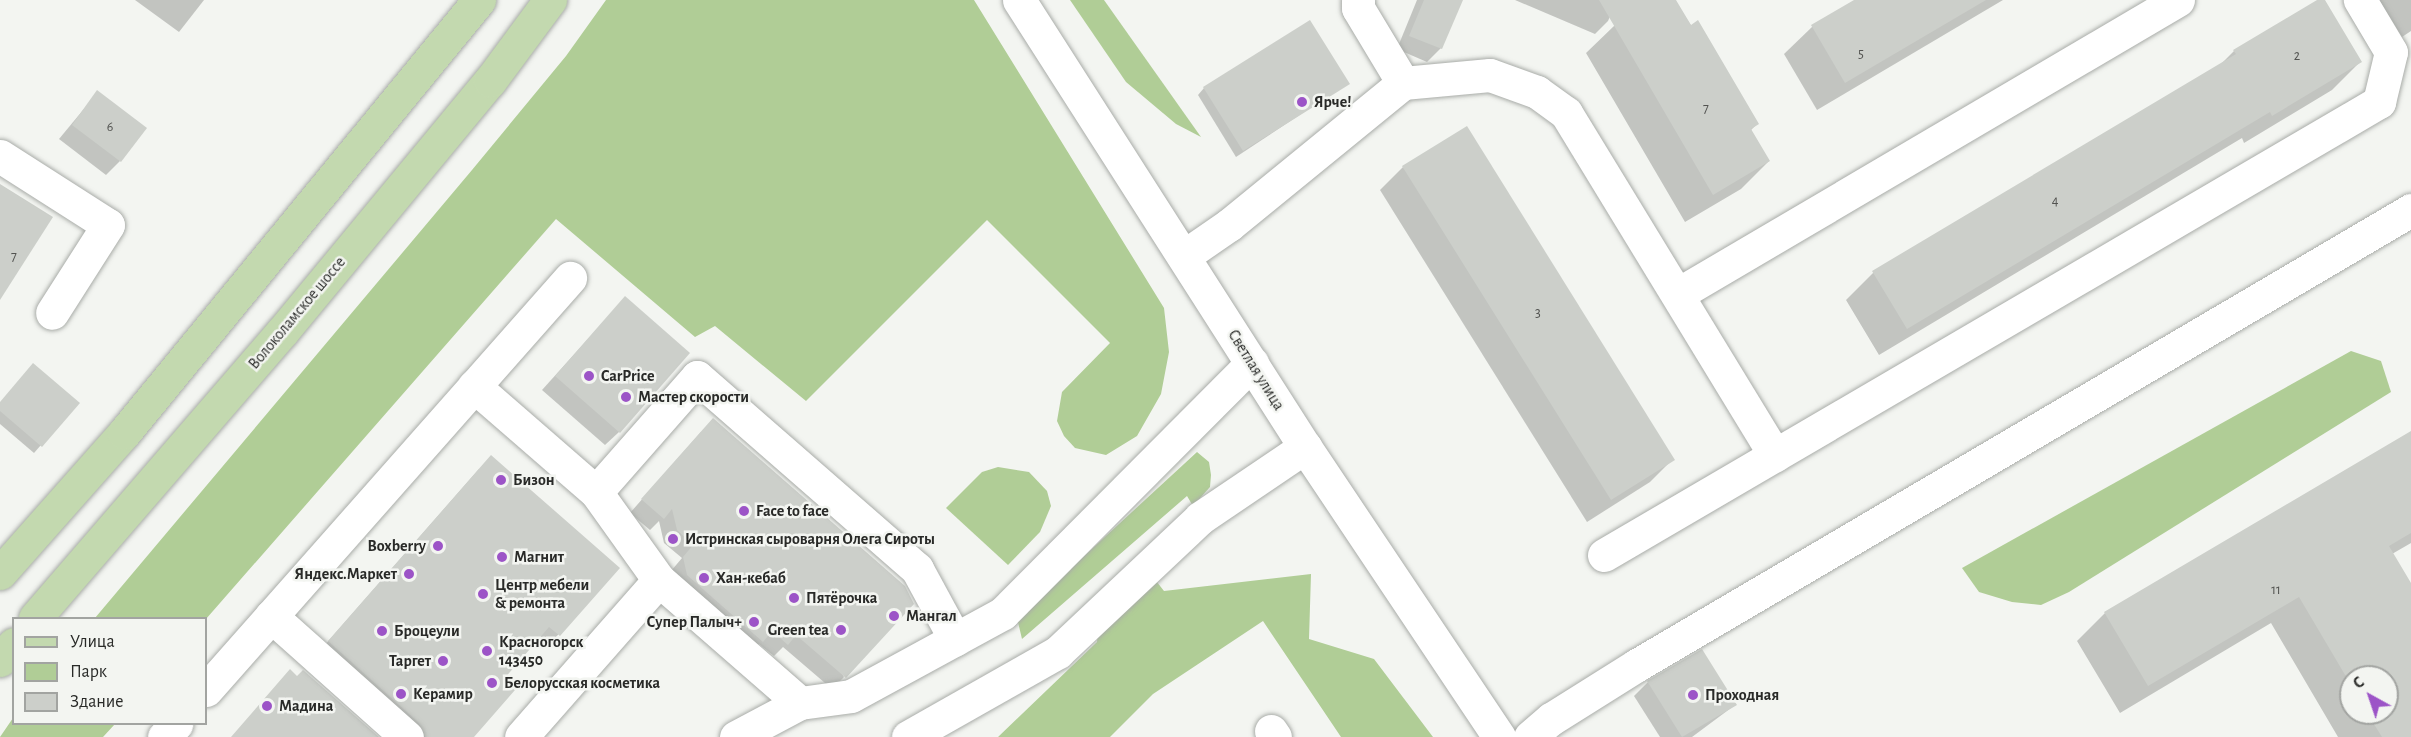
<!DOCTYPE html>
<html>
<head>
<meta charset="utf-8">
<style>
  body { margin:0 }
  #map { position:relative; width:2411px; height:737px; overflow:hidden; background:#f3f5f1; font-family:"Alegreya Sans",sans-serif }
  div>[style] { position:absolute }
  .green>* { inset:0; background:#b0cd96 }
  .shadow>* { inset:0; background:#0003 }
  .building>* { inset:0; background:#cccfca }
  .roads { filter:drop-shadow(0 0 2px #a9aca8) drop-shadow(0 0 2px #a9aca8) }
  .minor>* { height:33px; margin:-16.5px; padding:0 16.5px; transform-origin:16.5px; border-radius:16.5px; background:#fff }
  .major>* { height:33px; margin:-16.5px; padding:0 16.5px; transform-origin:16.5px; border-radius:16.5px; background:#c3d9af }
  .dots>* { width:16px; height:16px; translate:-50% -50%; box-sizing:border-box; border:3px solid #f3f5f1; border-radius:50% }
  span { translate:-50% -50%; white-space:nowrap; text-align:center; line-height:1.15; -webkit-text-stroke:5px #f3f5f1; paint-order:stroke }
  .number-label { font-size:14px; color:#525350 }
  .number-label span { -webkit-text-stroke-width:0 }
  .poi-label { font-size:16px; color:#292a28; font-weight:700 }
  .left { translate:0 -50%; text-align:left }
  .right { translate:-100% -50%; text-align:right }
  .street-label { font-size:16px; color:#292a28 }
  .legend { position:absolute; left:12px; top:617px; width:195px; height:108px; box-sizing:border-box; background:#f3f5f1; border:2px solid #a2a4a1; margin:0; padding:8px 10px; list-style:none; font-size:18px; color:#292a28 }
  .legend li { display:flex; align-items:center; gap:12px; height:30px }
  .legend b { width:30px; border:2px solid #a2a4a1 }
  .north { position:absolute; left:2339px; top:665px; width:60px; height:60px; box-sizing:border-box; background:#f3f5f1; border:2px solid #a2a4a1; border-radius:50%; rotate:320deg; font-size:16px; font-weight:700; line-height:24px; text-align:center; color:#292a28 }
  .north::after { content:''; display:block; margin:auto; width:21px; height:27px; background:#9c54c7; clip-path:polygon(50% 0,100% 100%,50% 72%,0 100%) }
</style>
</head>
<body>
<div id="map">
  <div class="green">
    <i style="clip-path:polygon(606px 0,974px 0,1164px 308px,1169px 352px,1161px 394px,1137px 436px,1106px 455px,1075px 448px,1064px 436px,1057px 421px,1062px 392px,1110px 343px,987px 220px,806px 401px,715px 326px,695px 337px,556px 219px,206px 619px,95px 618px,472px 170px,566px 56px)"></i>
    <i style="clip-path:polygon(1070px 0,1104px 0,1201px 137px,1176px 124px,1126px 82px)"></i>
    <i style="clip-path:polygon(2351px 351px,2381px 361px,2391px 392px,2069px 592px,2041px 605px,2012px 602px,1979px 592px,1962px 568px)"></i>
    <i style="clip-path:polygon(1197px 452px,1209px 462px,1211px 475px,1210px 487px,1193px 506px,1187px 496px,1022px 639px,1017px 618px)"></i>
    <i style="clip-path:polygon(998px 467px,1029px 472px,1047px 491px,1051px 506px,1040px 532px,1008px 565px,946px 508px,982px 472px)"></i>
    <i style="clip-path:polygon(1311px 574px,1309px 639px,1374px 659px,1433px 737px,1341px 737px,1263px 621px,1153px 694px,1110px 737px,998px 737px,1097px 642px,1098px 630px,1153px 577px,1164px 591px)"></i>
    <i style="clip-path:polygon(13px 718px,14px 724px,115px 724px,103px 737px,0 737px)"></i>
  </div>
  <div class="shadow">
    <i style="clip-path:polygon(135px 0,204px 0,179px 32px)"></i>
    <i style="clip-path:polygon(1417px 0,1461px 0,1441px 48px,1427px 62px,1397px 49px)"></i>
    <i style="clip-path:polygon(1515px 0,1617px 0,1608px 21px,1595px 34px)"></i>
    <i style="clip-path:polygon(1658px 0,1674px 0,1757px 124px,1751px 130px,1769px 161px,1741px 189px,1685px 222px,1586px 53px,1614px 26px)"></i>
    <i style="clip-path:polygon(1857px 0,2003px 0,1817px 110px,1784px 54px,1812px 27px)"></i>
    <i style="clip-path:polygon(2320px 0,2360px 62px,2332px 90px,2244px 143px,2242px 138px,1879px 355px,1846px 300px,1873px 273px,2218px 67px,2234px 51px)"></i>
    <i style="clip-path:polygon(2379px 0,2411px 0,2411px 31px,2402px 37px)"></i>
    <i style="clip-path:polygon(1348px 83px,1236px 157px,1198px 95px,1204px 88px)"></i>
    <i style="clip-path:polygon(98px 92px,120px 161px,106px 175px,59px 139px)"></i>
    <i style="clip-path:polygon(1403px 167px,1673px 459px,1650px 482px,1587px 522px,1380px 190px)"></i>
    <i style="clip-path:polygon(625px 298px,619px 432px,605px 445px,542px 390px)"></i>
    <i style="clip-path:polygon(0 403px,78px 403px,34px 453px,0 424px)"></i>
    <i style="clip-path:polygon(701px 432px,844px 677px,832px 689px,783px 647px,774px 656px,759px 644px,750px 653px,671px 571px,682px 558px,664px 543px,659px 521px,650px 530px,630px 513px)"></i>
    <i style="clip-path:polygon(evenodd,2411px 433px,2411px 543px,2392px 554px,2411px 586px,2411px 737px,2338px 737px,2271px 623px,2120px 713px,2077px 641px,2105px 613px,2411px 433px,2351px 677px,2387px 677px,2387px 713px,2351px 713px,2351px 677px)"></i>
    <i style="clip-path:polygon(479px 469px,618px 568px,547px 647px,537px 639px,501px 680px,472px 737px,409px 737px,317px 654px)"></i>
    <i style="clip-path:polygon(1701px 651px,1735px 705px,1692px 737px,1660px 737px,1634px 696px,1648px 682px)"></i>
  </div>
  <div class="building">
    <i style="clip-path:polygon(1424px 0,1463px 0,1442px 49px,1409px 36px)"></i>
    <i style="clip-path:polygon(1599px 0,1676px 0,1691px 25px,1698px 20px,1759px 124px,1751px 129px,1770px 161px,1713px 195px)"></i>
    <i style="clip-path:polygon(1854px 0,1986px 0,1845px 83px,1811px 25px)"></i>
    <i style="clip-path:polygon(2317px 0,2325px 0,2362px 62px,2272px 116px,2270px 112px,1907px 329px,1872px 271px,2236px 54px,2233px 50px)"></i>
    <i style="clip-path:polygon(1310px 20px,1350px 84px,1243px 151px,1203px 87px)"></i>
    <i style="clip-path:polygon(97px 90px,147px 128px,121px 162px,72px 125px)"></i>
    <i style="clip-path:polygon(1467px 126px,1675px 460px,1611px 500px,1402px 166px)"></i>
    <i style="clip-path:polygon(0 184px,53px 217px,0 300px)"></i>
    <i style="clip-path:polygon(625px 296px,690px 353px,620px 433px,555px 376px)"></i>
    <i style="clip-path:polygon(33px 363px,80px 403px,42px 447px,0 411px,0 402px)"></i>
    <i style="clip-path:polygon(713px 418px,905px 586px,914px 604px,846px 678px,796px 635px,788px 645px,772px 631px,763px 642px,687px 575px,683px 557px,693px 545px,677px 530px,672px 509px,664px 519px,641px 499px)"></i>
    <i style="clip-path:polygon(2411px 431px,2411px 533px,2389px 546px,2411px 583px,2411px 737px,2382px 737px,2367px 713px,2387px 713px,2387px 677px,2351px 677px,2351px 685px,2299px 597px,2148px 686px,2104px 612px)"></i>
    <i style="clip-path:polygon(491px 455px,620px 568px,560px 636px,549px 627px,503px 680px,515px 690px,474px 737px,425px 737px,419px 723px,328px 641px)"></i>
    <i style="clip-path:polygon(1702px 649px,1737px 705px,1682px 737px,1647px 681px)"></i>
    <i style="clip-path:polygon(290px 669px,297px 676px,303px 670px,379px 737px,231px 737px)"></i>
  </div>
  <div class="roads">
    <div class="minor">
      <i style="left:1019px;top:0;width:531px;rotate:57.39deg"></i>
      <i style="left:1305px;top:447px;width:349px;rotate:56.2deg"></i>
      <i style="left:1403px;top:83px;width:87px;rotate:-5.3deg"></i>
      <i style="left:1490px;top:75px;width:50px;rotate:19.9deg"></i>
      <i style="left:1537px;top:92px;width:36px;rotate:36deg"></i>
      <i style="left:1566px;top:113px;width:401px;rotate:58.6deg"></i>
      <i style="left:0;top:156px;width:128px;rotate:32.6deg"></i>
      <i style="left:108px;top:225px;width:104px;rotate:122.5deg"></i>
      <i style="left:1184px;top:256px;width:55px;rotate:-34.6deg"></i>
      <i style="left:1229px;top:225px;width:225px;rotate:-39.2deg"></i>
      <i style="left:1403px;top:83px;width:87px;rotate:-121deg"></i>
      <i style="left:1358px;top:8px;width:8px;rotate:-90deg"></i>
      <i style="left:1678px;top:294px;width:580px;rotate:-30.46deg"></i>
      <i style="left:474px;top:386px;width:162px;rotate:41deg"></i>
      <i style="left:596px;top:492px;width:108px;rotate:54.4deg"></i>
      <i style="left:659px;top:580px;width:209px;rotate:131.3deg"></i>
      <i style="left:596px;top:492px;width:153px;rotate:-48.7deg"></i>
      <i style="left:697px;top:377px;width:292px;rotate:41.1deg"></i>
      <i style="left:917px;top:569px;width:80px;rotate:61.5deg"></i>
      <i style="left:1604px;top:555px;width:898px;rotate:-30.31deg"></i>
      <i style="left:2379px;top:102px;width:51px;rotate:-76.5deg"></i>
      <i style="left:2391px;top:52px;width:61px;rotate:-120.8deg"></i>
      <i style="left:659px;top:580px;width:187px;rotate:41.1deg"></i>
      <i style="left:271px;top:616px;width:182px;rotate:41.7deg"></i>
      <i style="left:206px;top:690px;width:550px;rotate:-48.54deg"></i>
      <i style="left:1271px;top:731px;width:7px;rotate:56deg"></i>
      <i style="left:164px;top:737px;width:18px;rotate:-47deg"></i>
      <i style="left:736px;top:737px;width:72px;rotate:-28deg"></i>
      <i style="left:800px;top:703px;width:51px;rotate:-7.8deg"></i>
      <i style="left:851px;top:696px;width:173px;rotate:-28.6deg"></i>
      <i style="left:1003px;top:613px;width:353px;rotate:-45.1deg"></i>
      <i style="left:908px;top:737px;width:172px;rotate:-29.5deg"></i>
      <i style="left:1058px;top:652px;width:195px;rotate:-43.3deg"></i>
      <i style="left:1200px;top:518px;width:127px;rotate:-34.1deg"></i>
      <i style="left:1530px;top:737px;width:28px;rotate:-41deg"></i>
      <i style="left:1551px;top:719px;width:102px;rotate:-32.1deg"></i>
      <i style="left:1637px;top:665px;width:898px;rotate:-30.45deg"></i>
    </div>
    <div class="major">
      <i style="left:0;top:573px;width:187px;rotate:-48.5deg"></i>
      <i style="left:124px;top:433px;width:560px;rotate:-50.65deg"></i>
      <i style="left:35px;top:618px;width:378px;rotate:-49.2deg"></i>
      <i style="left:282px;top:332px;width:326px;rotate:-50.4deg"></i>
      <i style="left:490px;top:81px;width:101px;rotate:-53.5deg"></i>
      <i style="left:0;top:660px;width:21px;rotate:-49deg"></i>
    </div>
  </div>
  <div class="dots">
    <i style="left:1302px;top:102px;background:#9c54c7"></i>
    <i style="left:589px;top:376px;background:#9c54c7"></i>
    <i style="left:626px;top:397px;background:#9c54c7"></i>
    <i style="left:501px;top:480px;background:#9c54c7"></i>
    <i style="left:744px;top:511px;background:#9c54c7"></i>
    <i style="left:673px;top:539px;background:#9c54c7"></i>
    <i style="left:438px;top:546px;background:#9c54c7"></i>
    <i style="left:502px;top:557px;background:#9c54c7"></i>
    <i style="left:409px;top:574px;background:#9c54c7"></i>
    <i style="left:704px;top:578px;background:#9c54c7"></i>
    <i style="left:483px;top:594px;background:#9c54c7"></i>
    <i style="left:794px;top:598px;background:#9c54c7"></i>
    <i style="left:894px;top:616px;background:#9c54c7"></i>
    <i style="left:754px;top:622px;background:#9c54c7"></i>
    <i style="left:841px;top:630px;background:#9c54c7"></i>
    <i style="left:382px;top:631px;background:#9c54c7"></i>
    <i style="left:487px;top:651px;background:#9c54c7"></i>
    <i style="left:443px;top:661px;background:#9c54c7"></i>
    <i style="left:492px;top:683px;background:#9c54c7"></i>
    <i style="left:401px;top:694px;background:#9c54c7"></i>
    <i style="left:1693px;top:695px;background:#9c54c7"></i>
    <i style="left:267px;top:706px;background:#9c54c7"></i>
  </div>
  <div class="number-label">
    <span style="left:1861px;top:54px">5</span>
    <span style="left:2297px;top:56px">2</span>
    <span style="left:1706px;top:108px">7</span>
    <span style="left:110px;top:127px">6</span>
    <span style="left:2055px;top:201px">4</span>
    <span style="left:14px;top:256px">7</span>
    <span style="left:1538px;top:313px">3</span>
    <span style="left:2276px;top:590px">11</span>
  </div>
  <div class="poi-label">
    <span class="left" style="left:1314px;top:102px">Ярче!</span>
    <span class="left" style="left:601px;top:376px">CarPrice</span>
    <span class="left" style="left:638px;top:397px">Мастер скорости</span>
    <span class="left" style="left:513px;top:480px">Бизон</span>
    <span class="left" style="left:756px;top:511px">Face to face</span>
    <span class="left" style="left:685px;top:539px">Истринская сыроварня Олега Сироты</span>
    <span class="right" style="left:426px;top:546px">Boxberry</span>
    <span class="left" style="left:514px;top:557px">Магнит</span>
    <span class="right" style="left:397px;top:574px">Яндекс.Маркет</span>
    <span class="left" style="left:716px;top:578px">Хан-кебаб</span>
    <span class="left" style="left:495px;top:594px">Центр мебели<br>&amp; ремонта</span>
    <span class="left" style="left:806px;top:598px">Пятёрочка</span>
    <span class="left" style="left:906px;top:616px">Мангал</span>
    <span class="right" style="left:742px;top:622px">Супер Палыч+</span>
    <span class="right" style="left:829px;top:630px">Green tea</span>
    <span class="left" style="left:394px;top:631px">Броцеули</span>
    <span class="left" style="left:499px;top:651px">Красногорск<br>143450</span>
    <span class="right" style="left:431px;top:661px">Таргет</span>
    <span class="left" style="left:504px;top:683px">Белорусская косметика</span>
    <span class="left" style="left:413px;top:694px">Керамир</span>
    <span class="left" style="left:1705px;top:695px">Проходная</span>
    <span class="left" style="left:279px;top:706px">Мадина</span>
  </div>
  <div class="street-label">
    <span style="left:297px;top:313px;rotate:-50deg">Волоколамское шоссе</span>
    <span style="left:1256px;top:370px;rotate:58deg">Светлая улица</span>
  </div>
  <ul class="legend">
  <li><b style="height:8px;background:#c3d9af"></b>Улица</li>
  <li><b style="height:16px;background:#b0cd96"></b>Парк</li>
  <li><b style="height:16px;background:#cccfca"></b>Здание</li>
  </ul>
  <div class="north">С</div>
</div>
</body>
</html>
